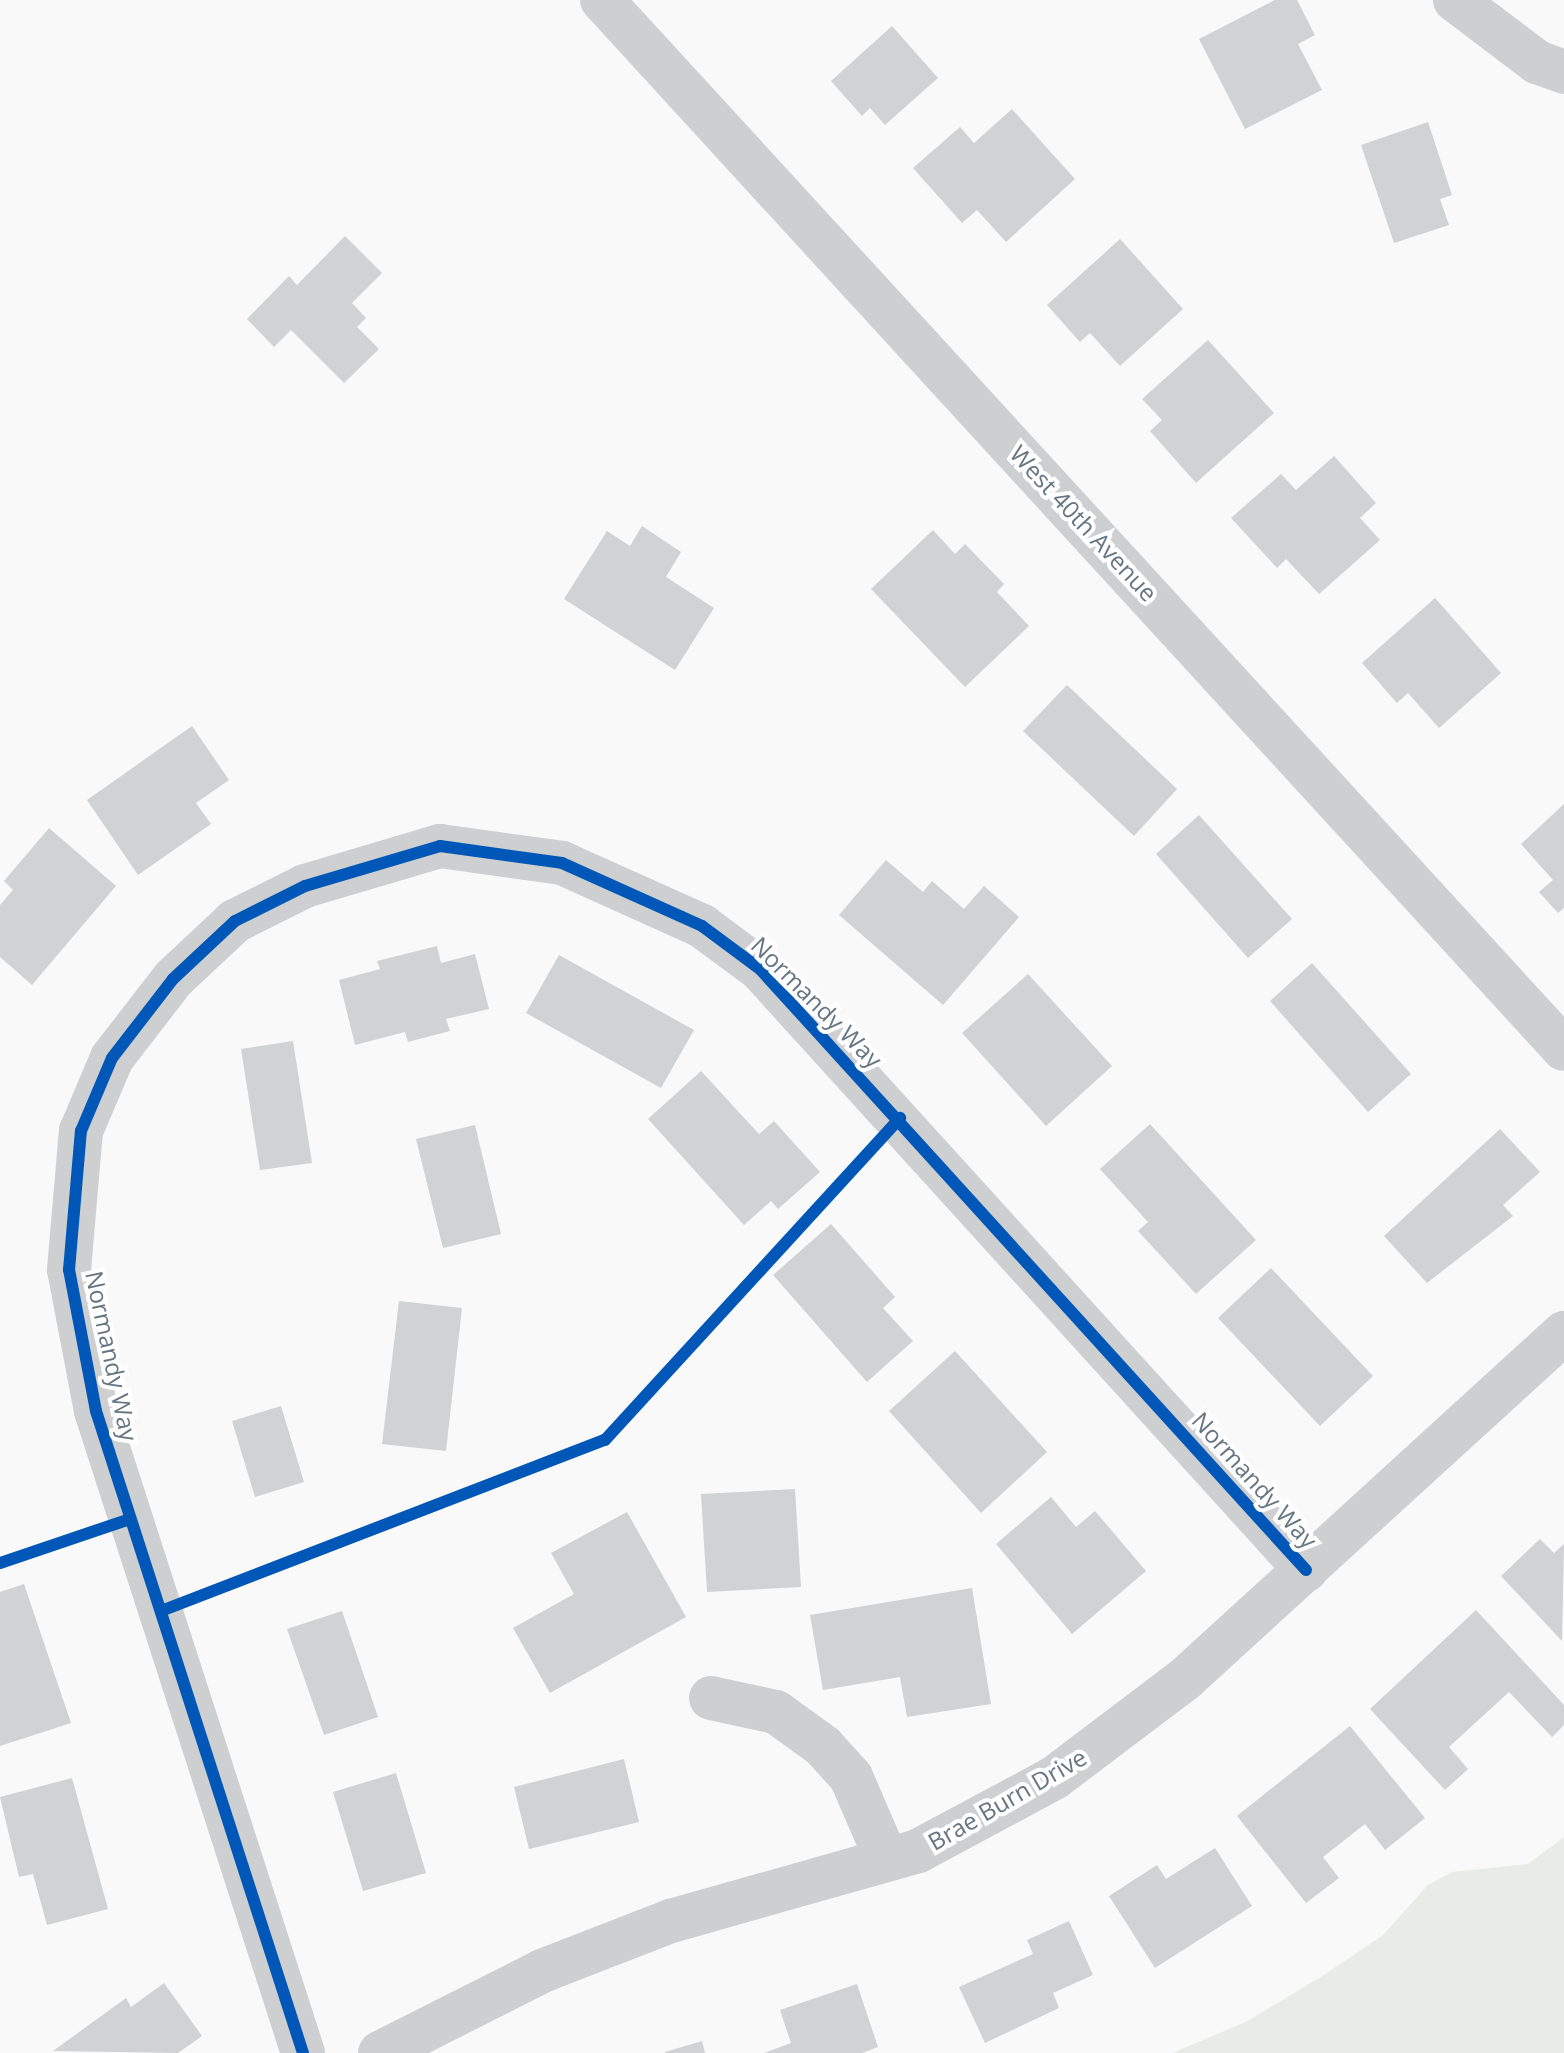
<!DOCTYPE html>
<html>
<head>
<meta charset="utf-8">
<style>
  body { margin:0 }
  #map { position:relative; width:1564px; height:2053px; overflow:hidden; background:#f9f9f9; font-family:"Open Sans",sans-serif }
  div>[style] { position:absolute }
  .green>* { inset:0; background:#e8ebe6 }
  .building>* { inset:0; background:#d0d2d3 }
  .minor>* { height:44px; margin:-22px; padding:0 22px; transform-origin:22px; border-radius:22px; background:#cecfd0 }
  .cycleway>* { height:12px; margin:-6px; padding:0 6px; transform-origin:6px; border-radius:6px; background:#0057b8 }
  span { translate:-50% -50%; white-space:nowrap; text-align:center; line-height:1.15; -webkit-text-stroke:8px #fff; paint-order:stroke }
  .street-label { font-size:24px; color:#657683 }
</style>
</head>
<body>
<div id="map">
  <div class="green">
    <i style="clip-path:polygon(1564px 1837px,1564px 2053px,1172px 2053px,1246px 2022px,1324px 1975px,1383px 1935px,1428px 1885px,1452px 1872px,1528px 1864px)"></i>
  </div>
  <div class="building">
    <i style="clip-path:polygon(1275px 0,1297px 0,1315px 35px,1298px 44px,1322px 90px,1245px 129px,1199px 39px)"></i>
    <i style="clip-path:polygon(892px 26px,938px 78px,885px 125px,870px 108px,862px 116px,831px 81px)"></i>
    <i style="clip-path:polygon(1012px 109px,1075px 179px,1006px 242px,977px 210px,962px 223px,913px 168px,960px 127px,974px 143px)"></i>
    <i style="clip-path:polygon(1428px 122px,1452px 195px,1440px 199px,1449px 225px,1394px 243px,1361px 145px)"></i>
    <i style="clip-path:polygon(345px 236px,382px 273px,352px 303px,366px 318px,357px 327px,379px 349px,344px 383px,291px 330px,274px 347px,247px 319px,289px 276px,297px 285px)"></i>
    <i style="clip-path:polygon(1120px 239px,1183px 309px,1120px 366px,1090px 333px,1080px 342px,1047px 305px)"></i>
    <i style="clip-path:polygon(1208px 340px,1274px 413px,1196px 483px,1150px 431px,1162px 420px,1142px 399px)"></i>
    <i style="clip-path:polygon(1334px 456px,1376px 503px,1360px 518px,1380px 540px,1319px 594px,1286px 559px,1277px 568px,1231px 518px,1281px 474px,1296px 490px)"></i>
    <i style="clip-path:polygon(642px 526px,681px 552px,666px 577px,714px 608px,675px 670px,564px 599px,607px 531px,630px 546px)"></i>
    <i style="clip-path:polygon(933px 530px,955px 554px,965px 544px,1004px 584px,997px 592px,1029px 626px,965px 687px,871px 589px)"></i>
    <i style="clip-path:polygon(1435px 598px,1501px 673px,1439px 728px,1408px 693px,1397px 703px,1362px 663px)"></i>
    <i style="clip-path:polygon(1067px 685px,1177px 789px,1134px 836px,1023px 731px)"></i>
    <i style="clip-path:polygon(192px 726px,229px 780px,196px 803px,211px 824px,138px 875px,87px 800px)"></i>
    <i style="clip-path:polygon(1564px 804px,1564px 908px,1558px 913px,1539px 892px,1553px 880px,1521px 844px)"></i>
    <i style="clip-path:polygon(1199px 815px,1292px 919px,1248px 958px,1156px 854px)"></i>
    <i style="clip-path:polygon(49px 828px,116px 886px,32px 985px,0 957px,0 905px,13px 890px,4px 881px)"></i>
    <i style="clip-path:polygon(886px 860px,923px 892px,932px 881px,964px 909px,984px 886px,1019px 917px,943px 1005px,839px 915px)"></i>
    <i style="clip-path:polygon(437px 946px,441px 963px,475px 954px,489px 1009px,446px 1019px,450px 1031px,408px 1042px,405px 1032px,355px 1045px,339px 980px,380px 969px,377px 961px)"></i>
    <i style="clip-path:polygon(559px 955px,694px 1030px,661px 1088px,526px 1013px)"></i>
    <i style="clip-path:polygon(1312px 963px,1411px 1074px,1368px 1112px,1270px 1001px)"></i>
    <i style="clip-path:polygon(1028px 974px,1112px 1066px,1046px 1126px,962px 1033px)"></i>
    <i style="clip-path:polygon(293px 1041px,312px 1163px,260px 1170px,241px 1049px)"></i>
    <i style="clip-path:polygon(701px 1071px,759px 1134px,774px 1121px,820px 1172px,778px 1209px,771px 1201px,744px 1225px,648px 1119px)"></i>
    <i style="clip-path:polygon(1150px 1124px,1256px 1240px,1196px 1294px,1138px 1231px,1148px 1222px,1100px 1169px)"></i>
    <i style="clip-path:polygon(475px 1125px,501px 1234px,443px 1248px,416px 1139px)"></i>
    <i style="clip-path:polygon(1500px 1129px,1540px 1172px,1503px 1205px,1513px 1216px,1427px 1283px,1384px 1236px)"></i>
    <i style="clip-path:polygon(831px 1224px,895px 1297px,883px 1308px,913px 1341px,867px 1382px,773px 1275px)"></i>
    <i style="clip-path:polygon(1271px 1268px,1373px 1376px,1320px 1426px,1218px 1318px)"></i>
    <i style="clip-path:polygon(399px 1301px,462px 1308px,446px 1451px,382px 1444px)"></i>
    <i style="clip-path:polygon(955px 1351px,1047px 1452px,981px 1513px,889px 1411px)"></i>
    <i style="clip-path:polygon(281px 1406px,304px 1482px,255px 1497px,232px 1421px)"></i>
    <i style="clip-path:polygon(795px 1489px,801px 1587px,707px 1592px,701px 1494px)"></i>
    <i style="clip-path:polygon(1051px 1497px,1076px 1527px,1095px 1511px,1146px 1571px,1072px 1634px,996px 1544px)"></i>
    <i style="clip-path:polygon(627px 1512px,686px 1617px,550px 1693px,513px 1628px,574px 1594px,551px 1553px)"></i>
    <i style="clip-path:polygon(1540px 1539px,1554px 1553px,1564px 1544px,1562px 1641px,1501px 1576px)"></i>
    <i style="clip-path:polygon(24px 1584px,71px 1723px,0 1746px,0 1592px)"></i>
    <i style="clip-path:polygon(972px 1588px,991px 1704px,907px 1717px,900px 1677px,823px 1690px,810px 1615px)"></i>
    <i style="clip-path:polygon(1476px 1610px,1564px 1705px,1564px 1725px,1552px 1737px,1509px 1692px,1449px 1747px,1468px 1769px,1445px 1790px,1370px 1709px)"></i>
    <i style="clip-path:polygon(342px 1611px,378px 1717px,324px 1735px,287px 1629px)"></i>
    <i style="clip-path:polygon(1350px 1726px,1425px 1818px,1385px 1850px,1365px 1824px,1323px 1857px,1339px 1878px,1306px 1903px,1237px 1816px)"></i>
    <i style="clip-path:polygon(624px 1759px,639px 1822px,529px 1849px,514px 1787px)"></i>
    <i style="clip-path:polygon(396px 1773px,426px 1873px,363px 1891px,333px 1792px)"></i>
    <i style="clip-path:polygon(72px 1778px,108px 1909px,47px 1925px,33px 1874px,19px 1877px,0 1797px)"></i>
    <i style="clip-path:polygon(1215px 1848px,1252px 1906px,1155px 1968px,1109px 1896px,1157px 1865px,1166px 1879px)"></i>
    <i style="clip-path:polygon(1069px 1921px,1093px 1975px,1053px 1993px,1059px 2008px,985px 2043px,959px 1987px,1033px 1954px,1027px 1940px)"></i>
    <i style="clip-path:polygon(164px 1983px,202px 2036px,178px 2053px,53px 2051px,126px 1998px,131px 2007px)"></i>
    <i style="clip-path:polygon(857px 1984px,878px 2047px,862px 2053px,764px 2053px,791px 2043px,780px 2010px)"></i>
    <i style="clip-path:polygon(702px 2041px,705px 2053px,665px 2053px,665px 2052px)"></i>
  </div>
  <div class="minor">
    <i style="left:602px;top:0;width:1423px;rotate:47.48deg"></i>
    <i style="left:1455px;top:0;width:103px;rotate:37.1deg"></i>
    <i style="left:1537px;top:62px;width:29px;rotate:20deg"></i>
    <i style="left:711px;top:1698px;width:66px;rotate:12.2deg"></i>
    <i style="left:776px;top:1712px;width:58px;rotate:35.9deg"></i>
    <i style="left:823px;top:1746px;width:42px;rotate:47.9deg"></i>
    <i style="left:851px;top:1777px;width:90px;rotate:66.6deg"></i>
    <i style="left:303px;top:2053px;width:675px;rotate:-107.87deg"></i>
    <i style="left:96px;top:1411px;width:144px;rotate:-100.8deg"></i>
    <i style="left:69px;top:1270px;width:140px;rotate:-85.1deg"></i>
    <i style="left:81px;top:1131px;width:79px;rotate:-67deg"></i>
    <i style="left:112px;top:1058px;width:100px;rotate:-52.3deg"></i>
    <i style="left:173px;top:979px;width:85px;rotate:-43.1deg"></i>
    <i style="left:235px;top:921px;width:78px;rotate:-26.6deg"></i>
    <i style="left:305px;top:886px;width:141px;rotate:-16.5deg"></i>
    <i style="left:440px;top:846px;width:123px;rotate:7.9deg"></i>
    <i style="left:562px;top:863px;width:154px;rotate:24.2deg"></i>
    <i style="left:702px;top:926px;width:72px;rotate:36.6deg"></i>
    <i style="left:760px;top:969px;width:812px;rotate:47.75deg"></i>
    <i style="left:380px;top:2053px;width:182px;rotate:-26.8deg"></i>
    <i style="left:542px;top:1971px;width:138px;rotate:-21.2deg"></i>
    <i style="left:671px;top:1921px;width:257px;rotate:-15.8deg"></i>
    <i style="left:918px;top:1851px;width:154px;rotate:-28.2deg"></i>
    <i style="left:1054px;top:1778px;width:166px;rotate:-37.1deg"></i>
    <i style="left:1186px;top:1678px;width:512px;rotate:-42.39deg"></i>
  </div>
  <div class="cycleway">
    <i style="left:0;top:1563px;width:137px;rotate:-18.7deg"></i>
    <i style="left:161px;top:1611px;width:476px;rotate:-21.1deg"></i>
    <i style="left:605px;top:1440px;width:437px;rotate:-47.5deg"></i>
    <i style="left:303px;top:2053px;width:675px;rotate:-107.87deg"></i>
    <i style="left:96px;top:1411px;width:144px;rotate:-100.8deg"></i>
    <i style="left:69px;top:1270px;width:140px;rotate:-85.1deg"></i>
    <i style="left:81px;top:1131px;width:79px;rotate:-67deg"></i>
    <i style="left:112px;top:1058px;width:100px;rotate:-52.3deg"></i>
    <i style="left:173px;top:979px;width:85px;rotate:-43.1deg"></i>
    <i style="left:235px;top:921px;width:78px;rotate:-26.6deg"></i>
    <i style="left:305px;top:886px;width:141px;rotate:-16.5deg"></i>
    <i style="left:440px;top:846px;width:123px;rotate:7.9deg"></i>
    <i style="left:562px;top:863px;width:154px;rotate:24.2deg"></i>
    <i style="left:702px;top:926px;width:72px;rotate:36.6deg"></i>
    <i style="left:760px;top:969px;width:812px;rotate:47.75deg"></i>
  </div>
  <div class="street-label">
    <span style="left:1084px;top:523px;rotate:47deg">West 40th Avenue</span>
    <span style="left:817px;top:1002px;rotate:45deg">Normandy Way</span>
    <span style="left:112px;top:1356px;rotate:78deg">Normandy Way</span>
    <span style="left:1255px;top:1480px;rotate:48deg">Normandy Way</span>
    <span style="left:1007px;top:1799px;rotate:-30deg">Brae Burn Drive</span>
  </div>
</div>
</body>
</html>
